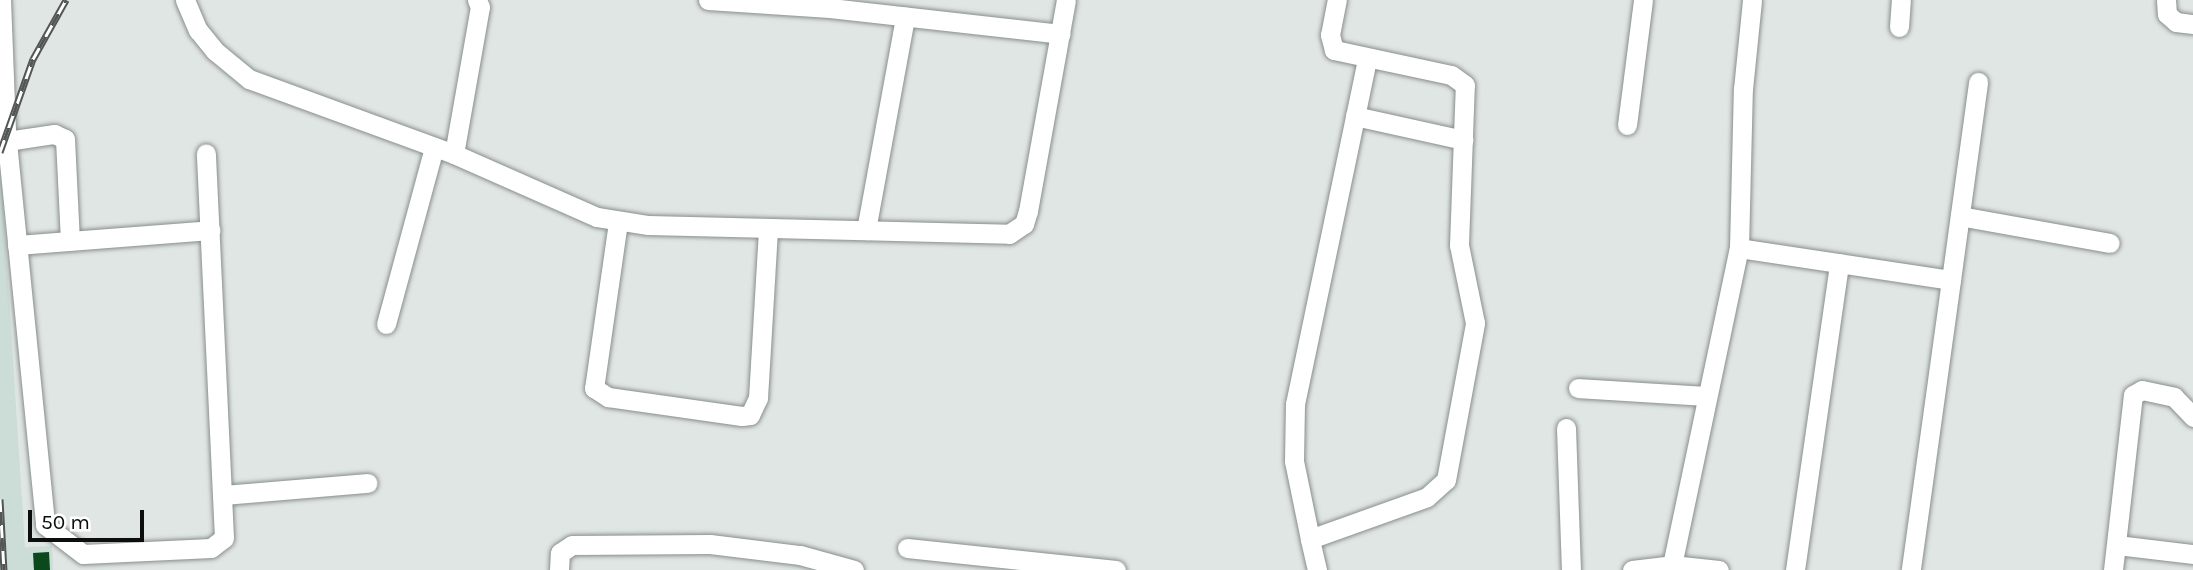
<!DOCTYPE html>
<html>
<head>
<meta charset="utf-8">
<style>
  body { margin:0 }
  #map { position:relative; width:2193px; height:570px; overflow:hidden; background:#e0e6e4; font-family:Karla,sans-serif }
  div>[style] { position:absolute }
  .built>* { inset:0; background:#ccdcd7 }
  .building>* { inset:0; background:#0b491c }
  .roads { filter:drop-shadow(0 0 2px #888e8c) drop-shadow(0 0 2px #888e8c) }
  .minor>* { height:19px; margin:-9.5px; padding:0 9.5px; transform-origin:9.5px; border-radius:9.5px; background:#fff }
  .rail>* { height:7px; margin-top:-3.5px; transform-origin:0; background:repeating-linear-gradient(90deg,#fff 0 13px,#525655 0 26px); box-sizing:border-box; border-block:2px solid #525655 }
  span { translate:-50% -50%; white-space:nowrap; text-align:center; line-height:1.15; -webkit-text-stroke:7px #fff; paint-order:stroke }
  .scale { position:absolute; left:28px; top:510px; width:116px; height:32px; box-sizing:border-box; border:4px solid #0b0e0d; border-top:0; padding-left:9px; font-size:21px; line-height:24px; white-space:nowrap; color:#0b0e0d; -webkit-text-stroke:5px #fff; paint-order:stroke }
</style>
</head>
<body>
<div id="map">
  <div class="built">
    <i style="clip-path:polygon(0 158px,25px 547px,52px 546px,53px 570px,0 570px)"></i>
  </div>
  <div class="building">
    <i style="clip-path:polygon(49px 552px,50px 570px,34px 570px,33px 553px)"></i>
  </div>
  <div class="roads">
    <div class="minor">
      <i style="left:1px;top:0;width:132px;rotate:87.8deg"></i>
      <i style="left:6px;top:132px;width:395px;rotate:84.3deg"></i>
      <i style="left:45px;top:525px;width:48px;rotate:37.3deg"></i>
      <i style="left:83px;top:554px;width:128px;rotate:-2.7deg"></i>
      <i style="left:211px;top:548px;width:16px;rotate:-38deg"></i>
      <i style="left:224px;top:538px;width:385px;rotate:-92.7deg"></i>
      <i style="left:185px;top:0;width:33px;rotate:67deg"></i>
      <i style="left:198px;top:30px;width:27px;rotate:51deg"></i>
      <i style="left:215px;top:51px;width:44px;rotate:39.5deg"></i>
      <i style="left:249px;top:79px;width:218px;rotate:20.1deg"></i>
      <i style="left:454px;top:154px;width:156px;rotate:23.8deg"></i>
      <i style="left:597px;top:217px;width:52px;rotate:8.9deg"></i>
      <i style="left:648px;top:225px;width:361px;rotate:1.4deg"></i>
      <i style="left:1009px;top:234px;width:18px;rotate:-34deg"></i>
      <i style="left:1024px;top:224px;width:14px;rotate:-73deg"></i>
      <i style="left:1028px;top:211px;width:214px;rotate:-79.8deg"></i>
      <i style="left:708px;top:0;width:122px;rotate:3.8deg"></i>
      <i style="left:830px;top:8px;width:232px;rotate:6.4deg"></i>
      <i style="left:2166px;top:0;width:14px;rotate:86deg"></i>
      <i style="left:2167px;top:14px;width:12px;rotate:42deg"></i>
      <i style="left:2176px;top:22px;width:17px;rotate:7deg"></i>
      <i style="left:1899px;top:27px;width:27px;rotate:-86deg"></i>
      <i style="left:1355px;top:116px;width:111px;rotate:12.5deg"></i>
      <i style="left:1627px;top:125px;width:126px;rotate:-82.7deg"></i>
      <i style="left:7px;top:141px;width:48px;rotate:-8.5deg"></i>
      <i style="left:54px;top:134px;width:12px;rotate:24deg"></i>
      <i style="left:65px;top:139px;width:102px;rotate:87.2deg"></i>
      <i style="left:454px;top:154px;width:149px;rotate:-80deg"></i>
      <i style="left:480px;top:7px;width:8px;rotate:-113deg"></i>
      <i style="left:1960px;top:216px;width:152px;rotate:10.2deg"></i>
      <i style="left:618px;top:222px;width:168px;rotate:98.2deg"></i>
      <i style="left:594px;top:388px;width:17px;rotate:33deg"></i>
      <i style="left:608px;top:397px;width:135px;rotate:8.1deg"></i>
      <i style="left:742px;top:416px;width:8px;rotate:-7deg"></i>
      <i style="left:750px;top:415px;width:19px;rotate:-65deg"></i>
      <i style="left:758px;top:398px;width:168px;rotate:-86.6deg"></i>
      <i style="left:866px;top:230px;width:217px;rotate:-79.6deg"></i>
      <i style="left:17px;top:245px;width:194px;rotate:-4.4deg"></i>
      <i style="left:1739px;top:248px;width:214px;rotate:8.6deg"></i>
      <i style="left:1951px;top:280px;width:293px;rotate:97.9deg"></i>
      <i style="left:1951px;top:280px;width:200px;rotate:-82.2deg"></i>
      <i style="left:386px;top:324px;width:183px;rotate:-74.8deg"></i>
      <i style="left:1578px;top:388px;width:127px;rotate:3.6deg"></i>
      <i style="left:1566px;top:428px;width:142px;rotate:88deg"></i>
      <i style="left:224px;top:495px;width:144px;rotate:-4.8deg"></i>
      <i style="left:1310px;top:539px;width:80px;rotate:-101.6deg"></i>
      <i style="left:1294px;top:461px;width:57px;rotate:-89deg"></i>
      <i style="left:1295px;top:404px;width:352px;rotate:-78.2deg"></i>
      <i style="left:2117px;top:545px;width:77px;rotate:6.8deg"></i>
      <i style="left:907px;top:548px;width:210px;rotate:6deg"></i>
      <i style="left:559px;top:570px;width:17px;rotate:-87deg"></i>
      <i style="left:560px;top:553px;width:14px;rotate:-34deg"></i>
      <i style="left:572px;top:545px;width:138px;rotate:-0.4deg"></i>
      <i style="left:710px;top:544px;width:91px;rotate:7deg"></i>
      <i style="left:800px;top:555px;width:56px;rotate:15.5deg"></i>
      <i style="left:1317px;top:570px;width:32px;rotate:-103deg"></i>
      <i style="left:1310px;top:539px;width:124px;rotate:-19.7deg"></i>
      <i style="left:1427px;top:497px;width:25px;rotate:-42deg"></i>
      <i style="left:1446px;top:480px;width:160px;rotate:-79.5deg"></i>
      <i style="left:1475px;top:323px;width:80px;rotate:-101.6deg"></i>
      <i style="left:1459px;top:245px;width:160px;rotate:-87.9deg"></i>
      <i style="left:1465px;top:85px;width:17px;rotate:-144deg"></i>
      <i style="left:1451px;top:75px;width:120px;rotate:-167.9deg"></i>
      <i style="left:1334px;top:50px;width:16px;rotate:-105deg"></i>
      <i style="left:1330px;top:35px;width:36px;rotate:-79deg"></i>
      <i style="left:1632px;top:570px;width:40px;rotate:-7.1deg"></i>
      <i style="left:1672px;top:565px;width:47px;rotate:6.1deg"></i>
      <i style="left:1671px;top:570px;width:329px;rotate:-78.1deg"></i>
      <i style="left:1739px;top:248px;width:159px;rotate:-88.6deg"></i>
      <i style="left:1743px;top:89px;width:89px;rotate:-84.2deg"></i>
      <i style="left:1795px;top:570px;width:310px;rotate:-81.8deg"></i>
      <i style="left:2113px;top:570px;width:176px;rotate:-83.5deg"></i>
      <i style="left:2133px;top:395px;width:10px;rotate:-29deg"></i>
      <i style="left:2142px;top:390px;width:33px;rotate:12deg"></i>
      <i style="left:2174px;top:397px;width:28px;rotate:46deg"></i>
    </div>
  </div>
  <div class="rail">
    <i style="left:0;top:152px;width:99px;rotate:-70.5deg"></i>
    <i style="left:33px;top:59px;width:68px;rotate:-60.8deg"></i>
    <i style="left:0;top:499px;width:71px;rotate:86.8deg"></i>
  </div>
  <div class="scale">50 m</div>
</div>
</body>
</html>
